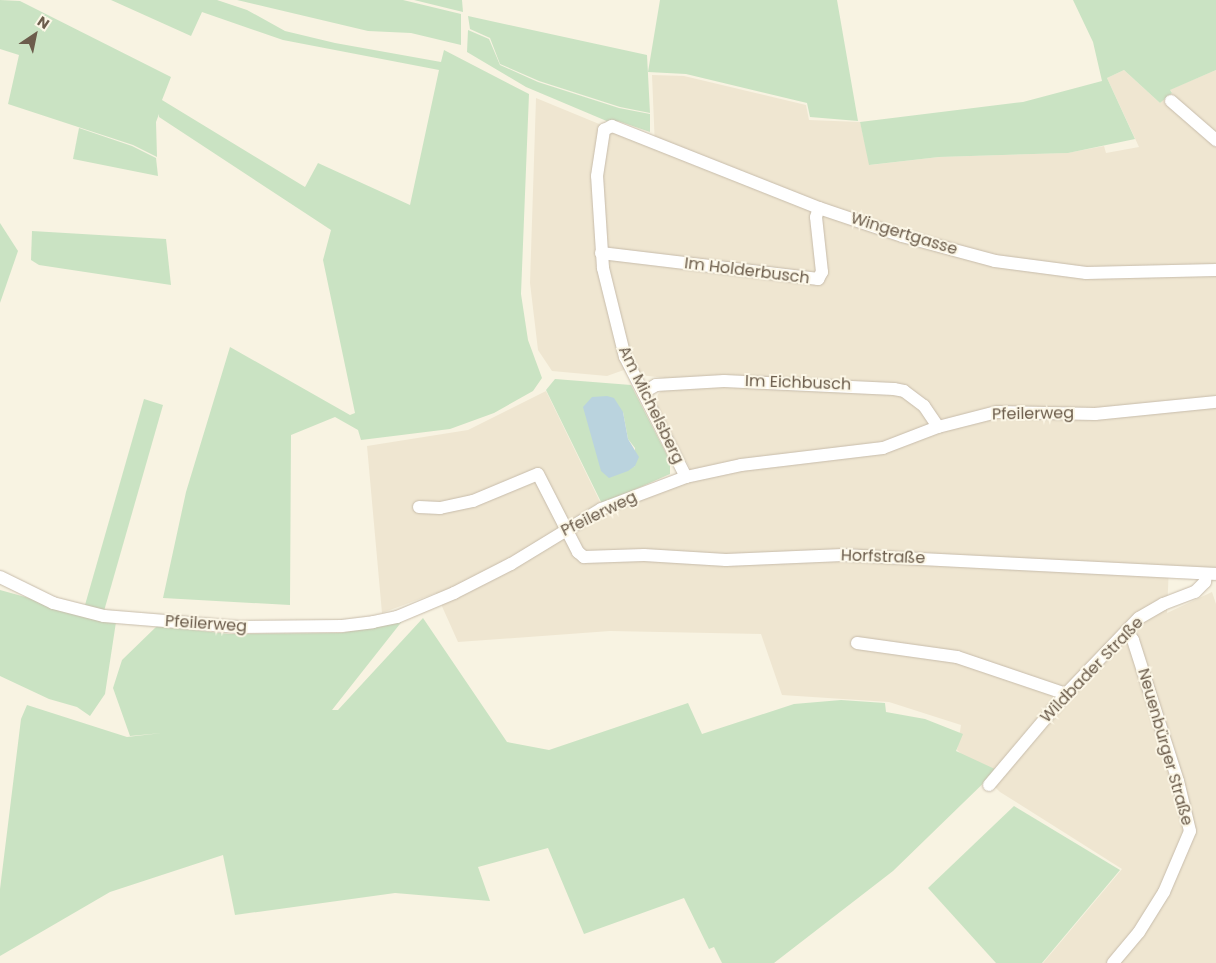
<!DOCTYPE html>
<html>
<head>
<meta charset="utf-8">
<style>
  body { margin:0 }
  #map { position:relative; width:1216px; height:963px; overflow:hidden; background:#f8f3e2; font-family:Poppins,sans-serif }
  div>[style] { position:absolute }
  .residential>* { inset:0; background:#efe6d1 }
  .green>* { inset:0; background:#cae3c3 }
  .water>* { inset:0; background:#bad3de }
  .roads { filter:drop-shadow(0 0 1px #c7bcab) drop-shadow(0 0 1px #c7bcab) }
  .street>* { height:12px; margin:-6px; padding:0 6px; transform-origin:6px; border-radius:6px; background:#fff }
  span { translate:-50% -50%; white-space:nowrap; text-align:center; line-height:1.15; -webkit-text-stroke:4px #fcf7e7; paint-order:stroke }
  .street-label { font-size:16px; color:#6c5d4c }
  .north { position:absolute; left:10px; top:10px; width:50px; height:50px; -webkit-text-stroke:4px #fcf7e7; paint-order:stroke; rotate:34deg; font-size:14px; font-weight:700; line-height:20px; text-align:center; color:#6c5d4c }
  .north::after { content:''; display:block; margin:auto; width:18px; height:22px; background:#6c5d4c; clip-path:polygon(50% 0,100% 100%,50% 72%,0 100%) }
</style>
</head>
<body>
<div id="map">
  <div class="residential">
    <i style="clip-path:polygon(1124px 70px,1160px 103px,1172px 92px,1169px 90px,1216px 70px,1216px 568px,1169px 566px,1167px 613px,1212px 592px,1216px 604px,1216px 963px,1043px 963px,1122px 869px,1000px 792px,957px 750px,961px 725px,889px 702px,782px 695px,761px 634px,610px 631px,458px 642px,436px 593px,382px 613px,367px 446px,468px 430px,546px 391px,605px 512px,696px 480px,656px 403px,658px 394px,673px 379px,640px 375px,635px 366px,607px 376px,552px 371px,538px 350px,530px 283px,536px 98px,655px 147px,652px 75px,684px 76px,806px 105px,809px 120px,860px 122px,870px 165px,939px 157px,1067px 153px,1104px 146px,1106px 153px,1139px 147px,1107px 78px)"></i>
  </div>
  <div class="green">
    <i style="clip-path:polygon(0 0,20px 1px,171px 77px,162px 100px,305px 187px,318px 163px,410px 205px,439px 70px,283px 40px,202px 12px,191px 36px,111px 0,217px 0,247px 10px,285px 31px,335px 43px,441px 62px,444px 50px,529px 94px,521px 294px,528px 340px,542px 378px,533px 391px,494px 413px,450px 429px,361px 440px,358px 430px,335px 417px,291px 435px,290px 605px,163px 598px,186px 492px,230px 347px,350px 415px,355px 413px,323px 260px,331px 230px,159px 117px,159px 114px,156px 122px,157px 157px,133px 145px,8px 104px,19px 55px,0 49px)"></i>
    <i style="clip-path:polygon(237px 0,403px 0,461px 14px,461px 45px,411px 33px,368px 31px)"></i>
    <i style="clip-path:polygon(414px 0,462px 0,463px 12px)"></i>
    <i style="clip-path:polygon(660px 0,837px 0,858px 121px,810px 117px,807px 103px,686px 74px,648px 72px)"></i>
    <i style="clip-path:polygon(1073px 0,1216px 0,1216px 70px,1170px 90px,1172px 93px,1160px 103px,1124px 70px,1107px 78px,1135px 139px,1068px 153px,939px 157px,869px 165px,860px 122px,1023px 102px,1102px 81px,1093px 42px)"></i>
    <i style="clip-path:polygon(468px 16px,647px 55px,650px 113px,620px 107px,539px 81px,500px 64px,490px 38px,470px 29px)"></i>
    <i style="clip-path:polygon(468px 30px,489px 39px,500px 65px,538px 82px,619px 108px,650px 114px,650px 132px,618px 121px,609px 122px,526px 87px,467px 52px)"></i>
    <i style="clip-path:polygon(79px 128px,132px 146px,156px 158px,158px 176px,73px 159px)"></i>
    <i style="clip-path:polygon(0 223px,18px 251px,0 303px)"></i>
    <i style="clip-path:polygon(32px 231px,166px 239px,171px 285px,39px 265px,31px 260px)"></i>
    <i style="clip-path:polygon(evenodd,555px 379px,631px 385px,670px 461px,670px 474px,602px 504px,546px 390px,555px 379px,623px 412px,628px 439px,635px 448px,635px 466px,609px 477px,623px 412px)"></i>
    <i style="clip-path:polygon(144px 399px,163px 405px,104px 611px,85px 605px)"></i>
    <i style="clip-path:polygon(0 590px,116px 622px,105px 694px,90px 716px,77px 707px,49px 699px,0 676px)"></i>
    <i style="clip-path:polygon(423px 618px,507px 742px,549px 750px,688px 703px,702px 734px,794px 704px,841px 700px,885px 703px,886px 712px,925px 719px,963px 734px,956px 751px,997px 770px,893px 871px,774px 963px,722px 963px,714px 947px,709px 949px,684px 898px,584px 934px,548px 848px,478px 867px,490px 901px,395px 893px,235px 915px,223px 855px,110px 892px,0 956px,0 889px,21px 719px,27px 705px,127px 737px,162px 733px,130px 736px,113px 688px,122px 660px,157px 626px,229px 634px,341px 633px,403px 620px,332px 710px,338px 710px)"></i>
    <i style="clip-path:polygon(1014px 806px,1120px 870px,1042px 963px,996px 963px,928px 888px)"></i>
  </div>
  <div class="water">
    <i style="clip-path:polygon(607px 396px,614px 398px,623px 412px,628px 439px,639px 457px,635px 466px,628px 471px,609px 478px,601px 471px,583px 407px,592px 397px)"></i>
  </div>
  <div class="roads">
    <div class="street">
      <i style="left:1171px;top:101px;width:60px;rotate:40.9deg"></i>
      <i style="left:601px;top:253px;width:219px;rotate:6.8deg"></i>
      <i style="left:818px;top:279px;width:8px;rotate:-60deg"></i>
      <i style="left:822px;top:272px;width:55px;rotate:-96.2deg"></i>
      <i style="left:816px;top:217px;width:9px;rotate:-72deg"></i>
      <i style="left:644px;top:392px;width:14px;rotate:-30deg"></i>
      <i style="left:656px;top:385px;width:68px;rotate:-3.4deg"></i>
      <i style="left:724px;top:381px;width:170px;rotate:2.7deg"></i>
      <i style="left:894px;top:389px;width:10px;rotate:11deg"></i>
      <i style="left:904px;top:391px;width:25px;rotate:37deg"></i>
      <i style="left:924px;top:406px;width:25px;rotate:56deg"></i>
      <i style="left:686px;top:477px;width:135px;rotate:-116.9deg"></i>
      <i style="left:625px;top:357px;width:92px;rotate:-103.9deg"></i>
      <i style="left:603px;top:268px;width:92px;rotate:-93.7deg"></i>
      <i style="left:597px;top:176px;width:47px;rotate:-81.3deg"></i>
      <i style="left:604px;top:130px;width:9px;rotate:-27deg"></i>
      <i style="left:612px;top:126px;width:223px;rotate:21.6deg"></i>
      <i style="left:819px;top:208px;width:88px;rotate:18.6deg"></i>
      <i style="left:902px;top:236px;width:96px;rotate:15deg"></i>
      <i style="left:995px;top:261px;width:92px;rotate:7.5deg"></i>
      <i style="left:1086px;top:273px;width:130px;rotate:-1.3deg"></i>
      <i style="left:419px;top:507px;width:21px;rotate:3deg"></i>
      <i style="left:440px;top:508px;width:34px;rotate:-12deg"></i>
      <i style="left:473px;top:501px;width:70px;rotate:-22.6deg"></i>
      <i style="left:538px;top:474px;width:88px;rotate:62.9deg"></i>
      <i style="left:578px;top:552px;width:8px;rotate:40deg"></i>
      <i style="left:584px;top:557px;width:60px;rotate:-1.9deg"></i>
      <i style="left:644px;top:555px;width:82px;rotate:3.5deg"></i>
      <i style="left:726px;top:560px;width:117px;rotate:-2.4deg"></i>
      <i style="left:843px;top:555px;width:373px;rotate:2.9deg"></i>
      <i style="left:0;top:577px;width:59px;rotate:26.1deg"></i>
      <i style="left:53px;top:603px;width:53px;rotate:14.3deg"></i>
      <i style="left:104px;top:616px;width:135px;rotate:4.7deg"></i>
      <i style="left:239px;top:627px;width:103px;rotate:-0.6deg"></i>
      <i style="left:342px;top:626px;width:31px;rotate:-7deg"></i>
      <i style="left:373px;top:622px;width:25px;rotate:-12deg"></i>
      <i style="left:397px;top:617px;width:62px;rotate:-22.8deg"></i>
      <i style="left:454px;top:593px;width:64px;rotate:-27deg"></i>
      <i style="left:511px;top:564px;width:105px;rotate:-31.4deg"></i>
      <i style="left:601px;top:509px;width:91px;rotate:-20.6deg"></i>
      <i style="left:686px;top:477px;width:56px;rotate:-12.3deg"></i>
      <i style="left:741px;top:465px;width:143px;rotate:-6.8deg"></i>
      <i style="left:883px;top:448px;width:59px;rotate:-20.9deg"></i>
      <i style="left:938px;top:427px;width:61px;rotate:-14.3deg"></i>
      <i style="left:997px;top:412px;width:98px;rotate:1.2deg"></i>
      <i style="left:1095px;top:414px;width:122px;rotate:-5.7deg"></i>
      <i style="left:857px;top:643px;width:101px;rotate:8deg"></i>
      <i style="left:957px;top:657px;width:115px;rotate:18.7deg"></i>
      <i style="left:989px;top:785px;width:119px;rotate:-49.8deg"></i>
      <i style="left:1066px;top:694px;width:105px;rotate:-46.2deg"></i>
      <i style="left:1139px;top:618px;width:28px;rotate:-30deg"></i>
      <i style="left:1163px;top:604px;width:34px;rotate:-21deg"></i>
      <i style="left:1195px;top:592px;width:14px;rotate:-45deg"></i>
      <i style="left:1205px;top:582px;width:8px;rotate:-83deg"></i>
      <i style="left:1113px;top:963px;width:40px;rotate:-50deg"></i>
      <i style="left:1139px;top:932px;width:47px;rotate:-58deg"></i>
      <i style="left:1164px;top:892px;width:66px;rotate:-66.9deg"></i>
      <i style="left:1190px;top:831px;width:51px;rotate:-103.5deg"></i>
      <i style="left:1178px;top:781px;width:148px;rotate:-107.7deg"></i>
      <i style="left:1133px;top:640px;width:11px;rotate:-124deg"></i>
    </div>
  </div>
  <div class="street-label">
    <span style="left:904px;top:234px;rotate:17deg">Wingertgasse</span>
    <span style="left:747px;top:271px;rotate:7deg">Im Holderbusch</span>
    <span style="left:798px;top:383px;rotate:2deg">Im Eichbusch</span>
    <span style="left:651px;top:405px;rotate:64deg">Am Michelsberg</span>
    <span style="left:1033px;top:414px;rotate:-1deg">Pfeilerweg</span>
    <span style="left:599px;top:514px;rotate:-26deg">Pfeilerweg</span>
    <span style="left:883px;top:557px;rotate:2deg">Horfstraße</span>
    <span style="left:206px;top:624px;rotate:4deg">Pfeilerweg</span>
    <span style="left:1092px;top:670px;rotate:-46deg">Wildbader Straße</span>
    <span style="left:1165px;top:747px;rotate:74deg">Neuenbürger Straße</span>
  </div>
  <div class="north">N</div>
</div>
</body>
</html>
